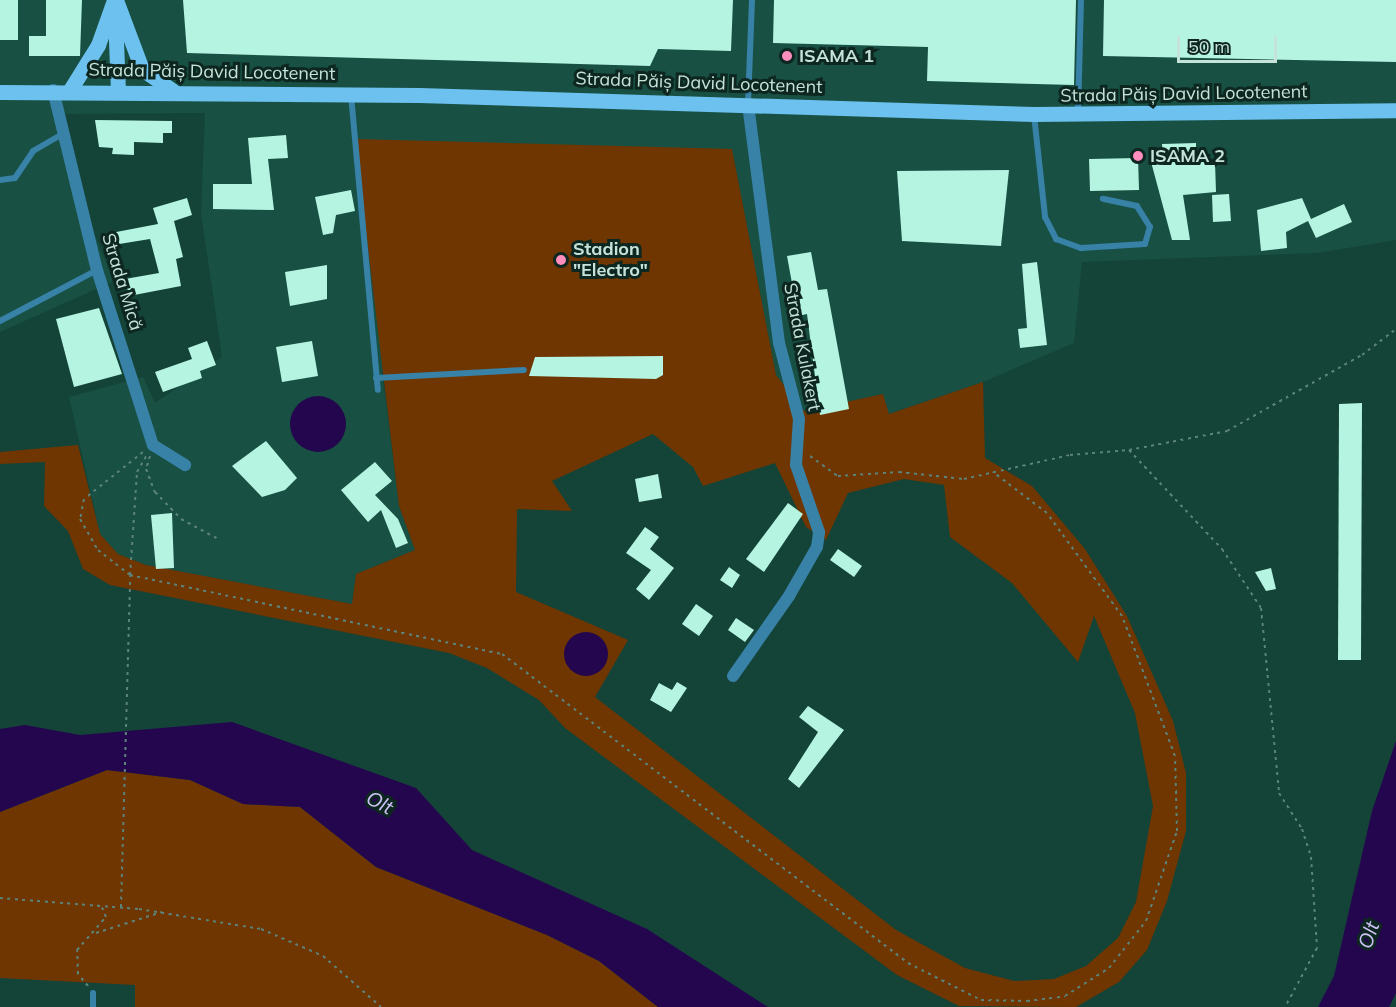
<!DOCTYPE html>
<html>
<head>
<meta charset="utf-8">
<style>
  body { margin:0 }
  #map { position:relative; width:1396px; height:1007px; overflow:hidden; background:#144338; font-family:Mulish,sans-serif }
  div>[style] { position:absolute }
  .built>* { inset:0; background:#185043 }
  .green>* { inset:0; background:#6f3601 }
  .water>* { inset:0; background:#24064e }
  .round { border-radius:50% }
  .building>* { inset:0; background:#b5f4e1 }
  .path>* { height:2px; margin-top:-1px; transform-origin:0; background:repeating-linear-gradient(90deg,#5b8379 0 3px,transparent 0 7.5px) }
  .service>* { height:6px; margin:-3px; padding:0 3px; transform-origin:3px; border-radius:3px; background:#3881a7 }
  .minor>* { height:12px; margin:-6px; padding:0 6px; transform-origin:6px; border-radius:6px; background:#3881a7 }
  .primary>* { height:15px; margin:-7.5px; padding:0 7.5px; transform-origin:7.5px; border-radius:7.5px; background:#6dc1ef }
  .dots>* { width:16px; height:16px; translate:-50% -50%; box-sizing:border-box; border:3px solid #0d2620; border-radius:50% }
  span { translate:-50% -50%; white-space:nowrap; text-align:center; line-height:1.15; -webkit-text-stroke:6px #0d2620; paint-order:stroke }
  .poi-label { font-size:18px; color:#c5e3d9; font-weight:700 }
  .left { translate:0 -50%; text-align:left }
  .street-label { font-size:18px; color:#c5e3d9 }
  .water-label { font-size:20px; color:#cec3f6; font-style:italic }
  .scale { position:absolute; left:1177px; top:36px; width:100px; height:27px; box-sizing:border-box; border:3px solid #c5e3d9; border-top:0; padding-left:8px; font-size:18px; line-height:21px; white-space:nowrap; color:#c5e3d9; -webkit-text-stroke:4px #0d2620; paint-order:stroke }
</style>
</head>
<body>
<div id="map">
  <div class="built">
    <i style="clip-path:polygon(0 0,1396px 0,1396px 240px,1317px 253px,1082px 262px,1074px 343px,983px 382px,888px 414px,883px 394px,804px 411px,776px 376px,732px 149px,382px 371px,399px 506px,415px 550px,356px 574px,352px 604px,146px 565px,118px 554px,100px 534px,69px 397px,143px 377px,155px 403px,222px 357px,201px 213px,205px 113px,64px 114px,92px 228px,114px 281px,0 332px)"></i>
  </div>
  <div class="green">
    <i style="clip-path:polygon(evenodd,355px 139px,732px 149px,776px 375px,804px 411px,883px 394px,889px 414px,983px 382px,985px 458px,1032px 486px,1085px 549px,1127px 616px,1173px 721px,1186px 773px,1186px 831px,1167px 901px,1147px 950px,1119px 982px,1076px 1007px,959px 1006px,897px 975px,565px 728px,539px 700px,487px 668px,449px 653px,110px 585px,83px 569px,68px 531px,44px 506px,45px 462px,0 464px,0 452px,78px 445px,100px 534px,118px 554px,146px 565px,352px 604px,356px 574px,415px 550px,399px 506px,355px 139px,653px 434px,693px 467px,703px 486px,775px 463px,806px 527px,826px 540px,848px 493px,904px 479px,944px 485px,950px 537px,1012px 583px,1078px 662px,1094px 616px,1135px 713px,1153px 806px,1136px 902px,1118px 938px,1086px 966px,1054px 979px,1014px 981px,965px 968px,896px 930px,595px 697px,628px 640px,516px 592px,517px 509px,572px 511px,552px 481px,653px 434px)"></i>
    <i style="clip-path:polygon(107px 770px,190px 780px,243px 804px,300px 807px,376px 867px,547px 935px,599px 961px,658px 1007px,135px 1007px,135px 985px,0 978px,0 812px)"></i>
  </div>
  <div class="water">
    <i class="round" style="left:290px;top:396px;width:56px;height:56px"></i>
    <i class="round" style="left:564px;top:632px;width:44px;height:44px"></i>
    <i style="clip-path:polygon(232px 722px,416px 788px,472px 850px,647px 929px,768px 1007px,658px 1007px,599px 961px,547px 935px,376px 867px,300px 807px,243px 804px,190px 780px,107px 770px,0 812px,0 729px,25px 725px,80px 735px)"></i>
    <i style="clip-path:polygon(1396px 741px,1396px 993px,1389px 1007px,1318px 1007px,1334px 976px,1372px 811px)"></i>
  </div>
  <div class="building">
    <i style="clip-path:polygon(0 0,18px 0,18px 40px,0 40px)"></i>
    <i style="clip-path:polygon(46px 0,82px 0,80px 56px,29px 56px,29px 36px,46px 36px)"></i>
    <i style="clip-path:polygon(183px 0,733px 0,731px 51px,658px 49px,650px 66px,187px 53px)"></i>
    <i style="clip-path:polygon(774px 0,1076px 0,1074px 85px,927px 81px,928px 47px,773px 43px)"></i>
    <i style="clip-path:polygon(1104px 0,1396px 0,1396px 62px,1103px 56px)"></i>
    <i style="clip-path:polygon(95px 120px,172px 121px,172px 133px,163px 133px,163px 143px,134px 142px,134px 155px,112px 154px,113px 148px,99px 147px)"></i>
    <i style="clip-path:polygon(286px 135px,288px 158px,268px 159px,274px 210px,213px 209px,213px 184px,252px 184px,248px 138px)"></i>
    <i style="clip-path:polygon(1196px 143px,1196px 162px,1215px 162px,1216px 192px,1183px 195px,1190px 240px,1172px 240px,1150px 158px,1163px 157px,1162px 144px)"></i>
    <i style="clip-path:polygon(1138px 158px,1139px 190px,1090px 191px,1089px 159px)"></i>
    <i style="clip-path:polygon(1009px 170px,1001px 246px,902px 241px,897px 171px)"></i>
    <i style="clip-path:polygon(351px 190px,355px 211px,336px 215px,333px 233px,323px 235px,315px 197px)"></i>
    <i style="clip-path:polygon(1229px 194px,1231px 221px,1213px 222px,1212px 195px)"></i>
    <i style="clip-path:polygon(187px 198px,192px 215px,174px 221px,183px 257px,176px 259px,181px 286px,129px 296px,125px 279px,159px 273px,150px 239px,113px 245px,111px 233px,158px 224px,153px 208px)"></i>
    <i style="clip-path:polygon(1302px 198px,1311px 219px,1344px 204px,1352px 222px,1316px 238px,1308px 221px,1286px 232px,1287px 248px,1261px 251px,1257px 210px)"></i>
    <i style="clip-path:polygon(811px 252px,818px 290px,827px 289px,849px 409px,820px 415px,807px 314px,798px 316px,787px 256px)"></i>
    <i style="clip-path:polygon(1037px 262px,1047px 345px,1020px 348px,1018px 329px,1027px 328px,1022px 264px)"></i>
    <i style="clip-path:polygon(327px 265px,327px 299px,290px 306px,285px 272px)"></i>
    <i style="clip-path:polygon(99px 308px,122px 374px,74px 387px,56px 319px)"></i>
    <i style="clip-path:polygon(207px 341px,216px 365px,200px 371px,202px 378px,163px 392px,155px 372px,192px 359px,188px 348px)"></i>
    <i style="clip-path:polygon(312px 341px,318px 376px,282px 382px,276px 347px)"></i>
    <i style="clip-path:polygon(663px 356px,663px 375px,656px 379px,529px 376px,535px 357px)"></i>
    <i style="clip-path:polygon(1362px 403px,1361px 660px,1338px 660px,1339px 404px)"></i>
    <i style="clip-path:polygon(266px 441px,297px 478px,285px 490px,262px 497px,232px 466px)"></i>
    <i style="clip-path:polygon(375px 462px,392px 481px,375px 495px,398px 519px,408px 543px,396px 548px,381px 510px,368px 522px,341px 490px)"></i>
    <i style="clip-path:polygon(658px 474px,662px 498px,639px 502px,635px 479px)"></i>
    <i style="clip-path:polygon(788px 503px,803px 514px,764px 572px,746px 559px)"></i>
    <i style="clip-path:polygon(172px 513px,174px 568px,156px 569px,151px 515px)"></i>
    <i style="clip-path:polygon(645px 527px,659px 537px,650px 549px,674px 568px,649px 600px,636px 589px,651px 570px,626px 553px)"></i>
    <i style="clip-path:polygon(838px 549px,862px 566px,854px 577px,830px 560px)"></i>
    <i style="clip-path:polygon(729px 567px,740px 575px,732px 588px,720px 580px)"></i>
    <i style="clip-path:polygon(1271px 568px,1276px 589px,1266px 591px,1255px 572px)"></i>
    <i style="clip-path:polygon(696px 604px,713px 616px,699px 636px,682px 624px)"></i>
    <i style="clip-path:polygon(736px 618px,754px 630px,745px 642px,728px 630px)"></i>
    <i style="clip-path:polygon(677px 682px,687px 688px,671px 712px,650px 700px,659px 683px,672px 690px)"></i>
    <i style="clip-path:polygon(808px 706px,844px 730px,799px 788px,788px 779px,818px 732px,799px 717px)"></i>
  </div>
  <div class="path">
    <i style="left:1129px;top:450px;width:100px;rotate:-11deg"></i>
    <i style="left:1227px;top:431px;width:155px;rotate:-29.4deg"></i>
    <i style="left:1362px;top:355px;width:43px;rotate:-37.4deg"></i>
    <i style="left:143px;top:452px;width:75px;rotate:141.5deg"></i>
    <i style="left:84px;top:499px;width:20px;rotate:101deg"></i>
    <i style="left:80px;top:519px;width:36px;rotate:60deg"></i>
    <i style="left:98px;top:550px;width:41px;rotate:38deg"></i>
    <i style="left:130px;top:575px;width:380px;rotate:12deg"></i>
    <i style="left:502px;top:654px;width:510px;rotate:37.27deg"></i>
    <i style="left:908px;top:963px;width:82px;rotate:26.9deg"></i>
    <i style="left:981px;top:1000px;width:46px;rotate:1.2deg"></i>
    <i style="left:1027px;top:1001px;width:38px;rotate:-7deg"></i>
    <i style="left:1065px;top:996px;width:52px;rotate:-32.5deg"></i>
    <i style="left:1109px;top:968px;width:60px;rotate:-51.8deg"></i>
    <i style="left:1146px;top:921px;width:95px;rotate:-71deg"></i>
    <i style="left:1177px;top:831px;width:75px;rotate:-91.5deg"></i>
    <i style="left:1175px;top:756px;width:150px;rotate:-110.7deg"></i>
    <i style="left:1122px;top:616px;width:127px;rotate:-126.1deg"></i>
    <i style="left:1047px;top:513px;width:68px;rotate:-142.8deg"></i>
    <i style="left:150px;top:456px;width:14px;rotate:107deg"></i>
    <i style="left:146px;top:469px;width:25px;rotate:69deg"></i>
    <i style="left:155px;top:492px;width:37px;rotate:46deg"></i>
    <i style="left:181px;top:519px;width:42px;rotate:28.4deg"></i>
    <i style="left:810px;top:456px;width:34px;rotate:36deg"></i>
    <i style="left:838px;top:476px;width:61px;rotate:-3.8deg"></i>
    <i style="left:899px;top:472px;width:65px;rotate:6.1deg"></i>
    <i style="left:964px;top:479px;width:109px;rotate:-12.8deg"></i>
    <i style="left:1070px;top:455px;width:59px;rotate:-4.8deg"></i>
    <i style="left:1129px;top:450px;width:136px;rotate:46.8deg"></i>
    <i style="left:1222px;top:549px;width:71px;rotate:56.5deg"></i>
    <i style="left:1261px;top:608px;width:186px;rotate:84.4deg"></i>
    <i style="left:1279px;top:793px;width:43px;rotate:57.4deg"></i>
    <i style="left:1302px;top:829px;width:29px;rotate:72deg"></i>
    <i style="left:1311px;top:857px;width:91px;rotate:86.2deg"></i>
    <i style="left:1317px;top:948px;width:67px;rotate:118.5deg"></i>
    <i style="left:0;top:898px;width:139px;rotate:4.5deg"></i>
    <i style="left:139px;top:909px;width:124px;rotate:9.3deg"></i>
    <i style="left:261px;top:929px;width:68px;rotate:23.5deg"></i>
    <i style="left:323px;top:956px;width:77px;rotate:41.3deg"></i>
    <i style="left:121px;top:907px;width:332px;rotate:-88.4deg"></i>
    <i style="left:130px;top:575px;width:103px;rotate:-86.1deg"></i>
    <i style="left:137px;top:472px;width:20px;rotate:-60deg"></i>
    <i style="left:96px;top:933px;width:69px;rotate:-17.7deg"></i>
    <i style="left:88px;top:986px;width:16px;rotate:-130deg"></i>
    <i style="left:78px;top:974px;width:24px;rotate:-92deg"></i>
    <i style="left:77px;top:950px;width:44px;rotate:-48.7deg"></i>
    <i style="left:106px;top:917px;width:13px;rotate:-113deg"></i>
  </div>
  <div class="service">
    <i style="left:351px;top:95px;width:296px;rotate:84.8deg"></i>
    <i style="left:748px;top:104px;width:104px;rotate:-87.8deg"></i>
    <i style="left:1078px;top:114px;width:114px;rotate:-88.5deg"></i>
    <i style="left:1034px;top:115px;width:103px;rotate:83.8deg"></i>
    <i style="left:1045px;top:217px;width:25px;rotate:63deg"></i>
    <i style="left:1056px;top:239px;width:27px;rotate:20deg"></i>
    <i style="left:1081px;top:248px;width:64px;rotate:-3.6deg"></i>
    <i style="left:1145px;top:244px;width:18px;rotate:-74deg"></i>
    <i style="left:1150px;top:227px;width:25px;rotate:-122deg"></i>
    <i style="left:1137px;top:206px;width:35px;rotate:-168deg"></i>
    <i style="left:0;top:180px;width:15px;rotate:-8deg"></i>
    <i style="left:15px;top:178px;width:32px;rotate:-56deg"></i>
    <i style="left:33px;top:151px;width:36px;rotate:-30deg"></i>
    <i style="left:0;top:321px;width:110px;rotate:-27.7deg"></i>
    <i style="left:376px;top:378px;width:148px;rotate:-3.1deg"></i>
    <i style="left:93px;top:1007px;width:14px;rotate:-90deg"></i>
  </div>
  <div class="minor">
    <i style="left:53px;top:90px;width:185px;rotate:76.3deg"></i>
    <i style="left:97px;top:270px;width:184px;rotate:72.3deg"></i>
    <i style="left:153px;top:445px;width:38px;rotate:32deg"></i>
    <i style="left:733px;top:676px;width:98px;rotate:-55deg"></i>
    <i style="left:789px;top:596px;width:56px;rotate:-60.3deg"></i>
    <i style="left:817px;top:547px;width:15px;rotate:-82deg"></i>
    <i style="left:819px;top:532px;width:71px;rotate:-108.9deg"></i>
    <i style="left:796px;top:465px;width:46px;rotate:-86.3deg"></i>
    <i style="left:799px;top:419px;width:79px;rotate:-104.7deg"></i>
    <i style="left:779px;top:343px;width:240px;rotate:-97.4deg"></i>
  </div>
  <div class="primary">
    <i style="left:116px;top:0;width:74px;rotate:69.4deg"></i>
    <i style="left:142px;top:69px;width:38px;rotate:35deg"></i>
    <i style="left:115px;top:16px;width:75px;rotate:87.7deg"></i>
    <i style="left:70px;top:90px;width:53px;rotate:-58.1deg"></i>
    <i style="left:98px;top:45px;width:48px;rotate:-70.4deg"></i>
    <i style="left:0;top:92px;width:419px;rotate:0.4deg"></i>
    <i style="left:419px;top:95px;width:615px;rotate:1.77deg"></i>
    <i style="left:1034px;top:114px;width:362px;rotate:-0.6deg"></i>
  </div>
  <div class="dots">
    <i style="left:787px;top:56px;background:#fe8ebd"></i>
    <i style="left:1138px;top:156px;background:#fe8ebd"></i>
    <i style="left:561px;top:260px;background:#fe8ebd"></i>
  </div>
  <div class="poi-label">
    <span class="left" style="left:799px;top:56px">ISAMA 1</span>
    <span class="left" style="left:1150px;top:156px">ISAMA 2</span>
    <span class="left" style="left:573px;top:260px">Stadion<br>"Electro"</span>
  </div>
  <div class="street-label">
    <span style="left:212px;top:72px;rotate:1deg">Strada Păiș David Locotenent</span>
    <span style="left:699px;top:83px;rotate:2deg">Strada Păiș David Locotenent</span>
    <span style="left:1184px;top:94px;rotate:-1deg">Strada Păiș David Locotenent</span>
    <span style="left:122px;top:282px;rotate:73deg">Strada Mică</span>
    <span style="left:802px;top:347px;rotate:79deg">Strada Kulakert</span>
  </div>
  <div class="water-label">
    <span style="left:380px;top:802px;rotate:28deg">Olt</span>
    <span style="left:1368px;top:935px;rotate:-70deg">Olt</span>
  </div>
  <div class="scale">50 m</div>
</div>
</body>
</html>
